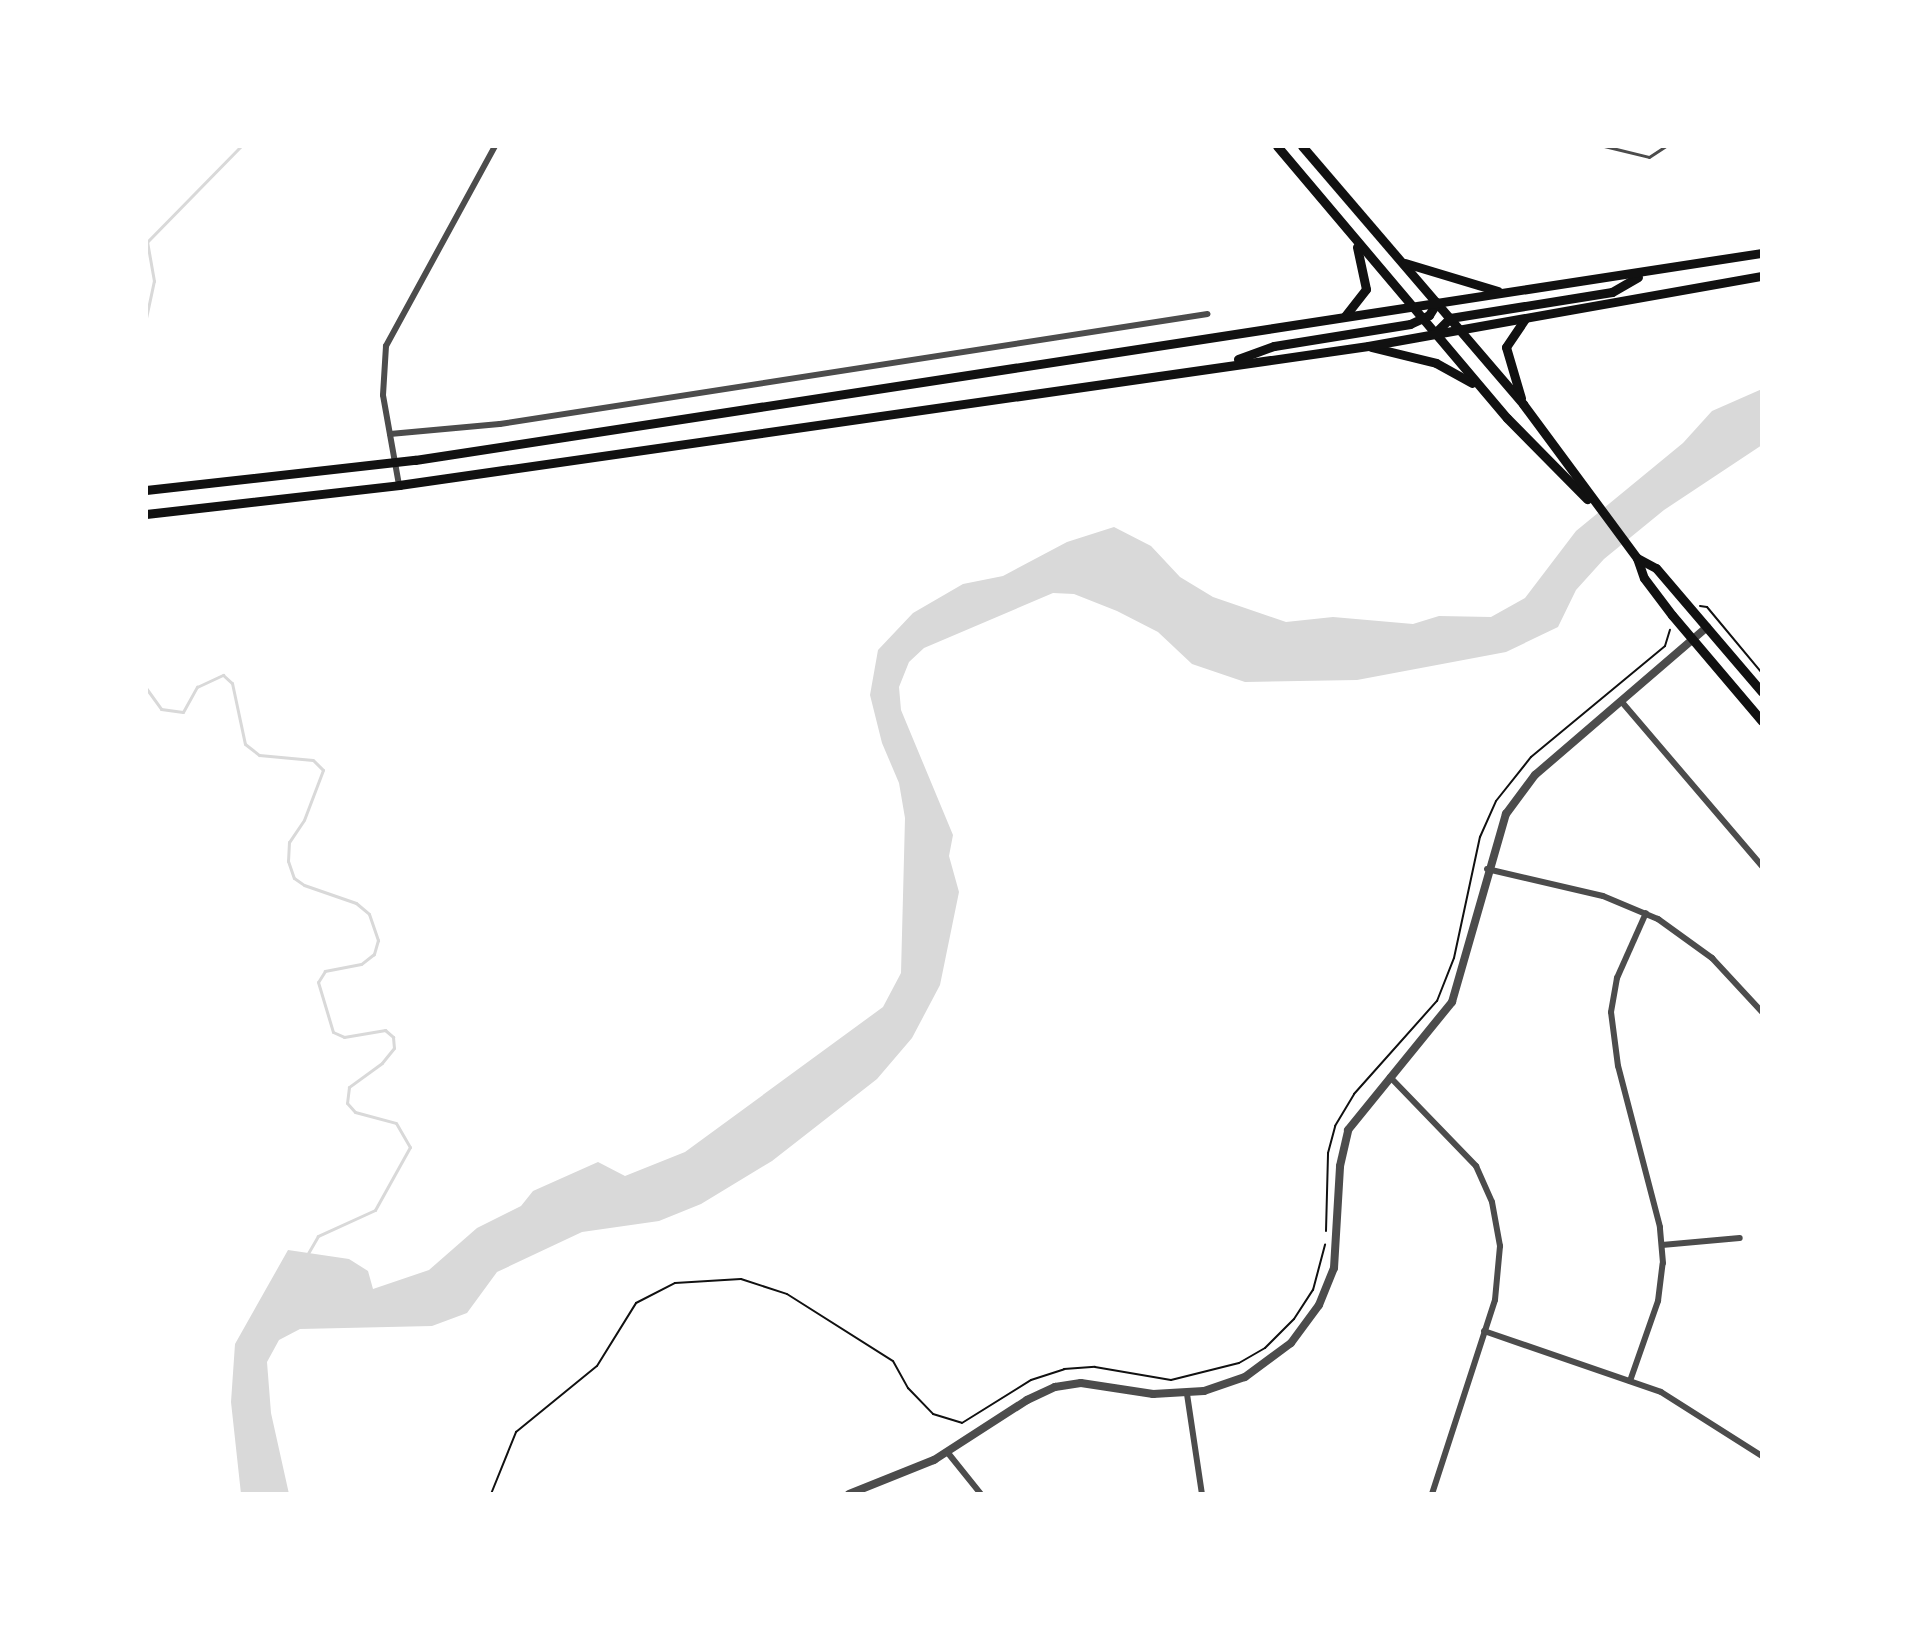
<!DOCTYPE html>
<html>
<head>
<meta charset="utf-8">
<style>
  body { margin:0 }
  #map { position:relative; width:1908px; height:1640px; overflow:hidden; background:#fff; font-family:Commissioner,sans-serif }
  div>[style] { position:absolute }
  .water>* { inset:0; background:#d9d9d9 }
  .stream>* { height:3px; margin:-1.5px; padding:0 1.5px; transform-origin:1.5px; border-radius:1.5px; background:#d9d9d9 }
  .path>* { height:2px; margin:-1px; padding:0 1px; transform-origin:1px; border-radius:1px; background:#111 }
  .service>* { height:3px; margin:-1.5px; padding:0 1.5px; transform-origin:1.5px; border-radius:1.5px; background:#4c4c4c }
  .minor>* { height:6px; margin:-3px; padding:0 3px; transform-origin:3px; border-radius:3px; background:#4c4c4c }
  .tertiary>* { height:8px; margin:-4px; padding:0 4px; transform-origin:4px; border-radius:4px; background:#4c4c4c }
  .secondary>* { height:9px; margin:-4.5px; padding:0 4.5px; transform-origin:4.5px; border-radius:4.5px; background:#111 }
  span { translate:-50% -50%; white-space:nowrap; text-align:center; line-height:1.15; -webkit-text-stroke:7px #fff; paint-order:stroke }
  .frame { position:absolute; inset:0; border:148px solid #fff; pointer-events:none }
</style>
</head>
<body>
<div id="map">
  <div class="water">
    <i style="clip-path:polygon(1762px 389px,1762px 445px,1664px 510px,1604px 559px,1576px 590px,1558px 627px,1506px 652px,1357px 680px,1245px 682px,1192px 664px,1158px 632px,1117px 611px,1074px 594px,1053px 593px,924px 648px,909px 662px,899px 687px,901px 710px,953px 835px,949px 856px,959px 892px,940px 985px,912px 1038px,877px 1079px,772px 1161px,701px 1204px,659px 1221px,582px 1232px,497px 1272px,467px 1313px,432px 1326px,300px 1329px,279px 1340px,267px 1362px,271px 1413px,289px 1494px,241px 1494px,231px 1402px,235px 1344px,288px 1250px,349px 1259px,368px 1271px,373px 1289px,429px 1270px,477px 1228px,521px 1206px,533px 1191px,598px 1162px,625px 1176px,685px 1152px,883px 1007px,901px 973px,905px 818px,899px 783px,882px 743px,870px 695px,878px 650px,913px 613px,963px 584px,1003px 576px,1067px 542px,1114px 527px,1151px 546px,1180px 577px,1213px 597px,1286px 622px,1333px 617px,1413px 624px,1439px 616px,1491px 617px,1525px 598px,1576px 531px,1683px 443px,1712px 411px)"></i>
  </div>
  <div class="stream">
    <i style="left:146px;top:318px;width:38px;rotate:-78deg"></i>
    <i style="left:154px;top:281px;width:40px;rotate:-100deg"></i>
    <i style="left:147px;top:242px;width:134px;rotate:-45.6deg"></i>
    <i style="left:146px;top:688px;width:26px;rotate:54deg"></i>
    <i style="left:161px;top:709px;width:22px;rotate:8deg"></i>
    <i style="left:183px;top:712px;width:29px;rotate:-61deg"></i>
    <i style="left:197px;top:687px;width:29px;rotate:-25deg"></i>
    <i style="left:223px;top:675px;width:12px;rotate:42deg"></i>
    <i style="left:232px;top:683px;width:62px;rotate:78deg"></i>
    <i style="left:245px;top:744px;width:18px;rotate:38deg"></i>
    <i style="left:259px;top:755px;width:54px;rotate:5.3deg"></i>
    <i style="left:313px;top:760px;width:14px;rotate:45deg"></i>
    <i style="left:323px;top:770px;width:53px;rotate:110.8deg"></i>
    <i style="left:304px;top:820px;width:27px;rotate:124deg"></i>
    <i style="left:289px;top:842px;width:19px;rotate:93deg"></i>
    <i style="left:288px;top:861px;width:18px;rotate:71deg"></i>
    <i style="left:294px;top:878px;width:12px;rotate:35deg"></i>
    <i style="left:304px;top:885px;width:55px;rotate:19.1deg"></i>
    <i style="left:356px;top:903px;width:17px;rotate:40deg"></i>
    <i style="left:369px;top:914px;width:28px;rotate:71deg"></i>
    <i style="left:378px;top:940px;width:15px;rotate:106deg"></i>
    <i style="left:374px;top:954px;width:16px;rotate:142deg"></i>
    <i style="left:361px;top:964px;width:37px;rotate:169deg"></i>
    <i style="left:325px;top:971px;width:13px;rotate:122deg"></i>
    <i style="left:318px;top:982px;width:52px;rotate:73.3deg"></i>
    <i style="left:333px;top:1032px;width:12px;rotate:24deg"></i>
    <i style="left:344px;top:1037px;width:42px;rotate:-9.7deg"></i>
    <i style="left:385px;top:1030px;width:11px;rotate:41deg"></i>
    <i style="left:393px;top:1037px;width:11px;rotate:85deg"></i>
    <i style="left:394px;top:1048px;width:19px;rotate:129deg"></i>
    <i style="left:382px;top:1063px;width:41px;rotate:144deg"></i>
    <i style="left:349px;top:1087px;width:16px;rotate:97deg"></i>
    <i style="left:347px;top:1103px;width:12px;rotate:48deg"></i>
    <i style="left:355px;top:1112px;width:42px;rotate:15deg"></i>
    <i style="left:396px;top:1123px;width:28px;rotate:60deg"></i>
    <i style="left:410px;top:1147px;width:72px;rotate:119.1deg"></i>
    <i style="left:375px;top:1210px;width:63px;rotate:155.5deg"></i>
    <i style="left:318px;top:1236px;width:22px;rotate:120deg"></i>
  </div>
  <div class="path">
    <i style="left:1700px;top:606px;width:7px;rotate:8deg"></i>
    <i style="left:1707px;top:607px;width:86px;rotate:50.2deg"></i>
    <i style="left:1326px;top:1231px;width:78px;rotate:-88.5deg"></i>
    <i style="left:1328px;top:1153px;width:28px;rotate:-75deg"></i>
    <i style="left:1335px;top:1126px;width:37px;rotate:-59deg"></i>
    <i style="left:1354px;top:1094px;width:125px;rotate:-48.3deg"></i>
    <i style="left:1437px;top:1001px;width:46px;rotate:-68.4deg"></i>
    <i style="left:1454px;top:958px;width:124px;rotate:-77.9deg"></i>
    <i style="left:1480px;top:837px;width:39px;rotate:-66deg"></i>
    <i style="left:1496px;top:801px;width:56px;rotate:-51.5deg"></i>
    <i style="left:1531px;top:757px;width:174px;rotate:-39.6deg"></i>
    <i style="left:1665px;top:646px;width:17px;rotate:-73deg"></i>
    <i style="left:491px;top:1494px;width:67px;rotate:-68deg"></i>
    <i style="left:516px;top:1432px;width:104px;rotate:-39.2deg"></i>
    <i style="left:597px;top:1366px;width:74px;rotate:-58.2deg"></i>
    <i style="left:636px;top:1303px;width:44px;rotate:-27.1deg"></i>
    <i style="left:675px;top:1283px;width:66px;rotate:-3.5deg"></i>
    <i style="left:741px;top:1279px;width:48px;rotate:18.1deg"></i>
    <i style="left:787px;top:1294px;width:125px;rotate:32.3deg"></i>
    <i style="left:893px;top:1361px;width:31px;rotate:61deg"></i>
    <i style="left:908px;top:1388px;width:36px;rotate:46deg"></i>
    <i style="left:933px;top:1414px;width:30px;rotate:17deg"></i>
    <i style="left:962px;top:1423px;width:81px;rotate:-31.9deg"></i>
    <i style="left:1031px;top:1380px;width:35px;rotate:-18deg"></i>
    <i style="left:1064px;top:1369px;width:31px;rotate:-4deg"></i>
    <i style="left:1095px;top:1367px;width:77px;rotate:9.7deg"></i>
    <i style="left:1171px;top:1380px;width:70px;rotate:-14deg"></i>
    <i style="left:1239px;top:1363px;width:30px;rotate:-30deg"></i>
    <i style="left:1265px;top:1348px;width:41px;rotate:-45deg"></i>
    <i style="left:1294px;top:1319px;width:35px;rotate:-57deg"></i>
    <i style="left:1313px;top:1290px;width:47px;rotate:-75.1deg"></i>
  </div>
  <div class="service">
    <i style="left:1604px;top:146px;width:46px;rotate:13.7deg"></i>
    <i style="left:1649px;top:157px;width:20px;rotate:-33deg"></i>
  </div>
  <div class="minor">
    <i style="left:390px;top:434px;width:110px;rotate:-5.2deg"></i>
    <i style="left:500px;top:424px;width:716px;rotate:-8.84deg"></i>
    <i style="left:399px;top:485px;width:91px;rotate:-100.1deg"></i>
    <i style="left:383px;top:395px;width:49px;rotate:-86.5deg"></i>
    <i style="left:386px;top:346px;width:228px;rotate:-61.4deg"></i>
    <i style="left:1621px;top:701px;width:217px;rotate:49.5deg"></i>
    <i style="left:1487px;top:869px;width:119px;rotate:13.1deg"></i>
    <i style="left:1603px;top:896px;width:60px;rotate:22.7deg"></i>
    <i style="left:1658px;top:919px;width:67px;rotate:35.8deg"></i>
    <i style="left:1712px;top:958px;width:74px;rotate:47.2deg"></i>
    <i style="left:1390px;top:1077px;width:124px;rotate:46deg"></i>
    <i style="left:1476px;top:1166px;width:39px;rotate:66deg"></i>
    <i style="left:1492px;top:1202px;width:45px;rotate:79.7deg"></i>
    <i style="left:1500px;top:1246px;width:54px;rotate:95.3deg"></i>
    <i style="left:1495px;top:1300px;width:204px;rotate:108deg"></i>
    <i style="left:1662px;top:1245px;width:78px;rotate:-5.1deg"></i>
    <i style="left:1484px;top:1331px;width:187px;rotate:19deg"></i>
    <i style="left:1661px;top:1392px;width:120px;rotate:32.4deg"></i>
    <i style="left:1630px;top:1381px;width:85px;rotate:-70.7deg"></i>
    <i style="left:1658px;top:1301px;width:38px;rotate:-83deg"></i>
    <i style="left:1663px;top:1263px;width:36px;rotate:-95deg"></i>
    <i style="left:1660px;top:1227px;width:166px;rotate:-104.6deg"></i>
    <i style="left:1618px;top:1066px;width:54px;rotate:-97.4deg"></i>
    <i style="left:1611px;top:1012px;width:35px;rotate:-80deg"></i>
    <i style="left:1617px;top:978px;width:71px;rotate:-66deg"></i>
    <i style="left:1187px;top:1394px;width:101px;rotate:81.5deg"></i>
    <i style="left:948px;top:1453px;width:53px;rotate:51.2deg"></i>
  </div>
  <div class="tertiary">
    <i style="left:849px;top:1494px;width:92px;rotate:-21.8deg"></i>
    <i style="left:934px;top:1460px;width:111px;rotate:-32.8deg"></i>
    <i style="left:1027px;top:1400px;width:31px;rotate:-25deg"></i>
    <i style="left:1055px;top:1387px;width:26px;rotate:-9deg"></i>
    <i style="left:1081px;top:1383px;width:73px;rotate:8.7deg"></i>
    <i style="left:1153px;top:1394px;width:51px;rotate:-3.4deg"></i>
    <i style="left:1204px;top:1391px;width:43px;rotate:-18.9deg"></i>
    <i style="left:1245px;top:1377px;width:57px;rotate:-36.5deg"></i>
    <i style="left:1291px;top:1343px;width:47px;rotate:-53.6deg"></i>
    <i style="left:1319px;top:1305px;width:40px;rotate:-68deg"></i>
    <i style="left:1334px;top:1268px;width:102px;rotate:-86.6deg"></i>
    <i style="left:1340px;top:1166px;width:37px;rotate:-77deg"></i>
    <i style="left:1348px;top:1130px;width:165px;rotate:-50.9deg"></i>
    <i style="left:1452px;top:1002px;width:196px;rotate:-74deg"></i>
    <i style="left:1506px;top:814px;width:49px;rotate:-53.4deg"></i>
    <i style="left:1535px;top:775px;width:227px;rotate:-40.7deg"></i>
  </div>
  <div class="secondary">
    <i style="left:1277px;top:146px;width:356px;rotate:49.8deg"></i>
    <i style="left:1507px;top:418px;width:114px;rotate:45.4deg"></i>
    <i style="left:1302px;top:146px;width:340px;rotate:49.4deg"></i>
    <i style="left:1523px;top:404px;width:192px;rotate:53.5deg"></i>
    <i style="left:1637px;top:558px;width:21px;rotate:71deg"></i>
    <i style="left:1644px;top:578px;width:46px;rotate:52.9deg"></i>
    <i style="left:1672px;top:615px;width:139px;rotate:49.7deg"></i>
    <i style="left:1405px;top:263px;width:97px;rotate:16.8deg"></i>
    <i style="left:1345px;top:316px;width:34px;rotate:-52deg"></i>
    <i style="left:1366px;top:289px;width:43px;rotate:-102.1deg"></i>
    <i style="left:1434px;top:334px;width:23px;rotate:-45deg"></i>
    <i style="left:1450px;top:318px;width:164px;rotate:-9.1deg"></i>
    <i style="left:1612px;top:292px;width:30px;rotate:-30deg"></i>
    <i style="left:1371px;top:347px;width:67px;rotate:13.8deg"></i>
    <i style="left:1436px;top:363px;width:41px;rotate:29.1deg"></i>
    <i style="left:1238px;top:359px;width:38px;rotate:-20deg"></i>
    <i style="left:1274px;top:346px;width:138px;rotate:-9.2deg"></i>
    <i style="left:1410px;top:324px;width:21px;rotate:-25deg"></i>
    <i style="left:1429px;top:315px;width:15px;rotate:-58deg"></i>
    <i style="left:1521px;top:398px;width:53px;rotate:-106.4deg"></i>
    <i style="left:1506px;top:347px;width:34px;rotate:-56deg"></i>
    <i style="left:146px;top:490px;width:271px;rotate:-6.4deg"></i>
    <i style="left:415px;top:460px;width:1363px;rotate:-8.74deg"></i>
    <i style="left:146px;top:514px;width:255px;rotate:-6.5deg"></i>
    <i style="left:399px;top:485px;width:979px;rotate:-8.16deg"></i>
    <i style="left:1368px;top:346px;width:400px;rotate:-10.1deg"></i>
    <i style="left:1637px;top:558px;width:21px;rotate:28deg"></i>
    <i style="left:1656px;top:568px;width:163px;rotate:49.5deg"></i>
  </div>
  <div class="frame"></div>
</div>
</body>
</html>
